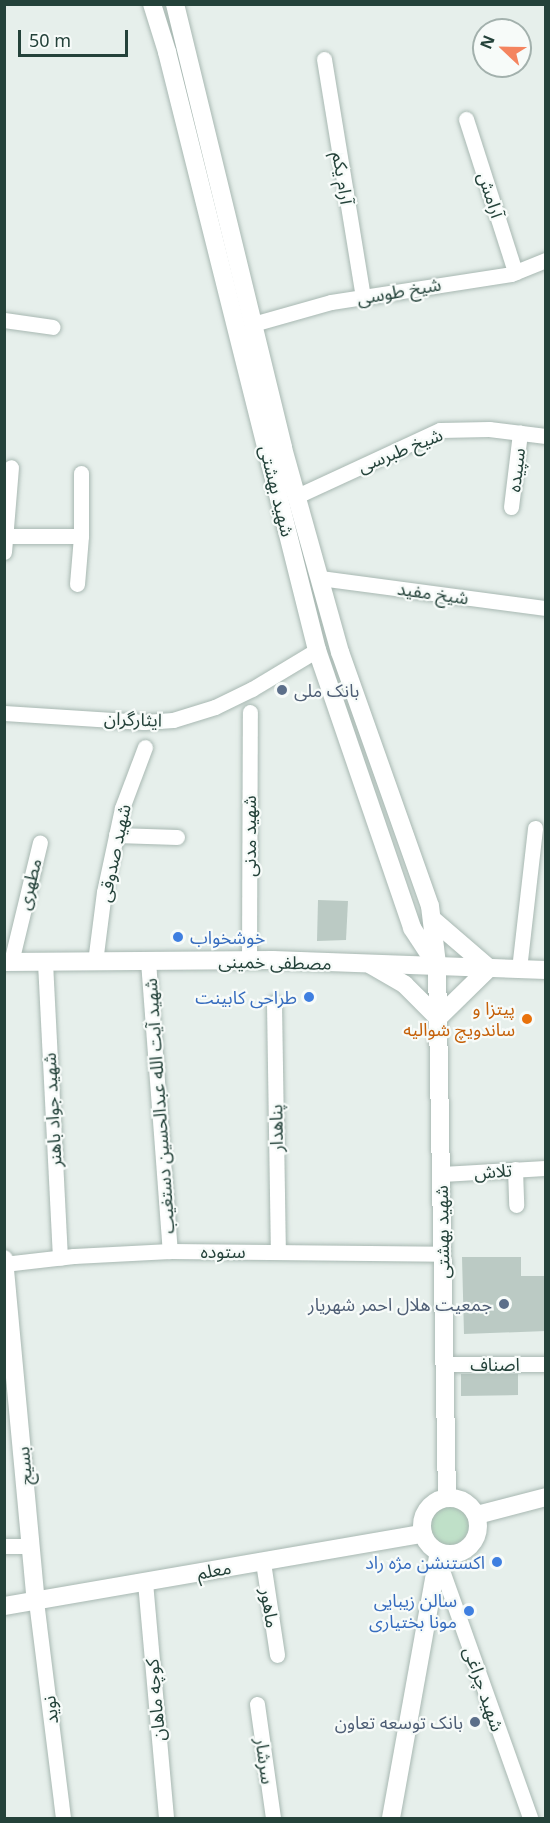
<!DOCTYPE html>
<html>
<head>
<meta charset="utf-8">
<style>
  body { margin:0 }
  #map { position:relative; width:550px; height:1823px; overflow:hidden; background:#e6efeb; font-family:"Noto Sans","Noto Sans Arabic",sans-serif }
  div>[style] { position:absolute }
  .green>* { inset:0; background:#bfe0c8 }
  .round { border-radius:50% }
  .building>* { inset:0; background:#bbcac4 }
  .roads { filter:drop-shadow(0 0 2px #a8b8b2) drop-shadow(0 0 2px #a8b8b2) }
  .minor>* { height:15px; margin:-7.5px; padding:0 7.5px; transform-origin:7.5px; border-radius:7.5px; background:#fff }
  .tertiary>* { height:18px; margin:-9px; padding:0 9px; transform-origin:9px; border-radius:9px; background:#fff }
  .tertiary>.ring { margin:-9px; padding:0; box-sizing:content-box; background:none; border:18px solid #fff; border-radius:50% }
  .secondary>* { height:18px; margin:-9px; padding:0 9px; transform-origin:9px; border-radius:9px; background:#fff }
  .dots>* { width:16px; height:16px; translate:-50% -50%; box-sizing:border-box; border:3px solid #f7fbf9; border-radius:50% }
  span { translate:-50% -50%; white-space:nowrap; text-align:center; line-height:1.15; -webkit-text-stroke:4.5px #f7fbf9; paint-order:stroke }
  .street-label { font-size:18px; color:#24423a }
  .service-label { font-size:18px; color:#4e5e75 }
  .left { translate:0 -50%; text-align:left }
  .right { translate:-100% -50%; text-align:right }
  .shop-label { font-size:18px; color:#366cbe }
  .food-label { font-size:18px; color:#c56008 }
  .frame { position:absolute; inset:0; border:6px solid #24423a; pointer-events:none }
  .north { position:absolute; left:472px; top:18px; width:60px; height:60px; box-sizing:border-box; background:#f7fbf9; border:2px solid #a3b1ad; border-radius:50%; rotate:292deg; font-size:16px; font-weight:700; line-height:24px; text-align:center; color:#24423a }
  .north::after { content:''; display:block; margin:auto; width:21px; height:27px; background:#f4845f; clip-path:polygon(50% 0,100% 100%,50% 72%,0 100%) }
  .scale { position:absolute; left:18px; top:30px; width:110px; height:27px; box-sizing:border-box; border:3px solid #24423a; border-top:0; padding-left:8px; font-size:18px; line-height:21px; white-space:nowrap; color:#24423a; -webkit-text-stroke:4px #f7fbf9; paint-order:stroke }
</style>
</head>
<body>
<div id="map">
  <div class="green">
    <i class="round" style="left:429px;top:1505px;width:40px;height:40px"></i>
  </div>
  <div class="building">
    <i style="clip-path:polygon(318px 900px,348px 901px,346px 940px,317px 941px)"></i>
    <i style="clip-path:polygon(462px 1257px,521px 1257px,521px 1276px,546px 1276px,546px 1331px,464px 1334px)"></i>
    <i style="clip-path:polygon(461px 1374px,518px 1374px,518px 1395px,461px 1396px)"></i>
  </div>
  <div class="roads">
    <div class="minor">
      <i style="left:324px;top:59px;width:241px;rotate:80.7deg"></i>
      <i style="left:466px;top:119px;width:161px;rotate:72.2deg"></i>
      <i style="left:4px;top:320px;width:49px;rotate:8.1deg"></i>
      <i style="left:253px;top:324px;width:81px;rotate:-15.8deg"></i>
      <i style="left:331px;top:302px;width:182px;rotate:-8.8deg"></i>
      <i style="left:511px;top:274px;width:38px;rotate:-22deg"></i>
      <i style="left:297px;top:496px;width:157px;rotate:-24.8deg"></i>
      <i style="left:440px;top:430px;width:49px;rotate:-1.2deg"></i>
      <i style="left:489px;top:429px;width:57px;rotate:7deg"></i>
      <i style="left:511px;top:507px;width:75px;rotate:-83.1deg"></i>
      <i style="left:6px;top:536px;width:75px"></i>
      <i style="left:4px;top:552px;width:85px;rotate:-85.3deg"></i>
      <i style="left:320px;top:578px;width:228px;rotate:7.6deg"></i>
      <i style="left:77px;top:584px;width:48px;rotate:-85.2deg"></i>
      <i style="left:81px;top:536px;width:63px;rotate:-90deg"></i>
      <i style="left:4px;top:713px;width:140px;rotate:3.7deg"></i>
      <i style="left:144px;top:722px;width:29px;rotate:-4deg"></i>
      <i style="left:173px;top:720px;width:44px;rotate:-17.2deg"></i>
      <i style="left:215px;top:707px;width:41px;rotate:-25.9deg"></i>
      <i style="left:252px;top:689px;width:76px;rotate:-31deg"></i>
      <i style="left:116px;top:835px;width:61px;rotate:1.9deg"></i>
      <i style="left:249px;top:960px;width:248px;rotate:-89.8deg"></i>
      <i style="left:148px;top:961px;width:291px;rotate:85.7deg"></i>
      <i style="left:11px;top:962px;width:123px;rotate:-76.4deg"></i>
      <i style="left:45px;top:962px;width:296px;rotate:87.1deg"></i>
      <i style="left:95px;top:962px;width:71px;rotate:-82.7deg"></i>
      <i style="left:104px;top:892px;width:86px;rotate:-77.9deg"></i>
      <i style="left:122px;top:808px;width:65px;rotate:-69.3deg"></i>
      <i style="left:519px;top:969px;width:142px;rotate:-83.5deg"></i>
      <i style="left:274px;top:1003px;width:249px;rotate:89.1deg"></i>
      <i style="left:515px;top:1169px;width:36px;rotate:88deg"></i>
      <i style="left:441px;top:1174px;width:105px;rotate:-3.3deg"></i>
      <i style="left:4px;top:1264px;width:70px;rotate:-6.5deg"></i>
      <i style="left:74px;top:1256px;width:96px;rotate:-3deg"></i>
      <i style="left:170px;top:1251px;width:273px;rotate:0.6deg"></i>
      <i style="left:445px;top:1364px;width:101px"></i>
      <i style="left:4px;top:1546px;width:27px"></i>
      <i style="left:438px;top:1559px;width:275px;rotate:70.4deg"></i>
      <i style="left:263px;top:1562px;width:94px;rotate:81.4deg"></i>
      <i style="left:145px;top:1582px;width:237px;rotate:84.9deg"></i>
      <i style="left:36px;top:1601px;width:219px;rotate:82.9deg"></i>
      <i style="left:257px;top:1704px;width:115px;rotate:82deg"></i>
    </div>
    <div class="tertiary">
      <i style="left:437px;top:966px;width:532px;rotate:88.92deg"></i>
      <i style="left:4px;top:1259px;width:343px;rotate:84.7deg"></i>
      <i class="ring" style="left:422px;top:1498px;width:38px;height:38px"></i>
      <i style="left:477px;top:1515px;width:71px;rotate:-14.6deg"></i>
      <i style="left:4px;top:1606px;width:425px;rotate:-9.8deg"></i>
      <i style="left:391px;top:1818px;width:270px;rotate:-79.8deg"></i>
    </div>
    <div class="secondary">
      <i style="left:152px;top:4px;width:50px;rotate:72.6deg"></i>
      <i style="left:167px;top:52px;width:617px;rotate:75.92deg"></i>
      <i style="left:317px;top:650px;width:294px;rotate:71.1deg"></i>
      <i style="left:412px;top:928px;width:45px;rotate:56.7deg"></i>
      <i style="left:175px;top:4px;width:457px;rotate:76.3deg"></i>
      <i style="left:283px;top:448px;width:212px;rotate:74.4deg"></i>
      <i style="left:340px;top:652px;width:269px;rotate:70.5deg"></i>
      <i style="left:430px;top:906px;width:58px;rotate:83.1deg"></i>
      <i style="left:4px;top:962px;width:269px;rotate:-0.4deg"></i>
      <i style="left:273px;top:960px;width:273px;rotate:2.1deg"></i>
      <i style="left:371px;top:965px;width:39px;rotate:30deg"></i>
      <i style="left:405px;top:985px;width:47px;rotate:45deg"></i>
      <i style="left:438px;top:1018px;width:71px;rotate:-44.4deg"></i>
      <i style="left:489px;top:968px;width:75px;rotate:-139.3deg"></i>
    </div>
  </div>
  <div class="dots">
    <i style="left:282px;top:690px;background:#5c6f8a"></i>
    <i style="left:178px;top:937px;background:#3f7fe0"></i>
    <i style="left:309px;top:997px;background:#3f7fe0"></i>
    <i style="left:527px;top:1019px;background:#e8710a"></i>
    <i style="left:504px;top:1304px;background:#5c6f8a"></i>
    <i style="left:497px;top:1562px;background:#3f7fe0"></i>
    <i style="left:469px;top:1611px;background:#3f7fe0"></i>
    <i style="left:475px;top:1722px;background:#5c6f8a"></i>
  </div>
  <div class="street-label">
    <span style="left:343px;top:178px;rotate:81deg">آرام یکم</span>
    <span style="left:491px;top:195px;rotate:72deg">آرامش</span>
    <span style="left:399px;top:291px;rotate:-10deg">شیخ طوسی</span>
    <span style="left:400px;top:450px;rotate:-22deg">شیخ طبرسی</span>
    <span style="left:516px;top:470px;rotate:-83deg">سپیده</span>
    <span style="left:277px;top:491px;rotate:76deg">شهید بهشتی</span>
    <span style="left:433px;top:593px;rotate:8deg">شیخ مفید</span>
    <span style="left:133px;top:719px;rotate:2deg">ایثارگران</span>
    <span style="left:249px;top:836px;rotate:-90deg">شهید مدنی</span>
    <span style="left:114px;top:853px;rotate:-78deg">شهید صدوقی</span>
    <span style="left:29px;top:884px;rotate:-76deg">مطهری</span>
    <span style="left:275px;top:962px;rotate:1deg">مصطفی خمینی</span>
    <span style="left:159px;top:1106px;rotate:-94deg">شهید آیت الله عبدالحسین دستغیب</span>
    <span style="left:52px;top:1110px;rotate:-93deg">شهید جواد باهنر</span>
    <span style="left:276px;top:1128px;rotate:-91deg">پناهدار</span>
    <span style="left:493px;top:1171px;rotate:-4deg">تلاش</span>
    <span style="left:442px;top:1232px;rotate:-91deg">شهید بهشتی</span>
    <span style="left:223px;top:1251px">ستوده</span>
    <span style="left:495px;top:1364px">اصناف</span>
    <span style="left:24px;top:1466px;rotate:-95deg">بسیج</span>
    <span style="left:214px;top:1570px;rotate:-10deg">معلم</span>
    <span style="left:270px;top:1608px;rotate:81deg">ماهور</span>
    <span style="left:484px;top:1689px;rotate:71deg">شهید چراغی</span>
    <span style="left:155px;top:1700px;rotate:-95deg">کوچه ماهان</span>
    <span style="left:50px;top:1710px;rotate:-97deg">نوید</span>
    <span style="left:265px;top:1761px;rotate:82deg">سرشار</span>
  </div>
  <div class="service-label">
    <span class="left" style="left:294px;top:690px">بانک ملی</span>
    <span class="right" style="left:492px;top:1304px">جمعیت هلال احمر شهریار</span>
    <span class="right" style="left:463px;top:1722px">بانک توسعه تعاون</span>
  </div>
  <div class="shop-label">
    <span class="left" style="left:190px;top:937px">خوشخواب</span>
    <span class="right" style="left:297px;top:997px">طراحی کابینت</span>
    <span class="right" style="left:485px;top:1562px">اکستنشن مژه راد</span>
    <span class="right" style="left:457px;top:1611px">سالن زیبایی<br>مونا بختیاری</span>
  </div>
  <div class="food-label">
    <span class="right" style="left:515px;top:1019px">پیتزا و<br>ساندویچ شوالیه</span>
  </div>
  <div class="frame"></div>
  <div class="north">N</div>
  <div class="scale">50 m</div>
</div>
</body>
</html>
